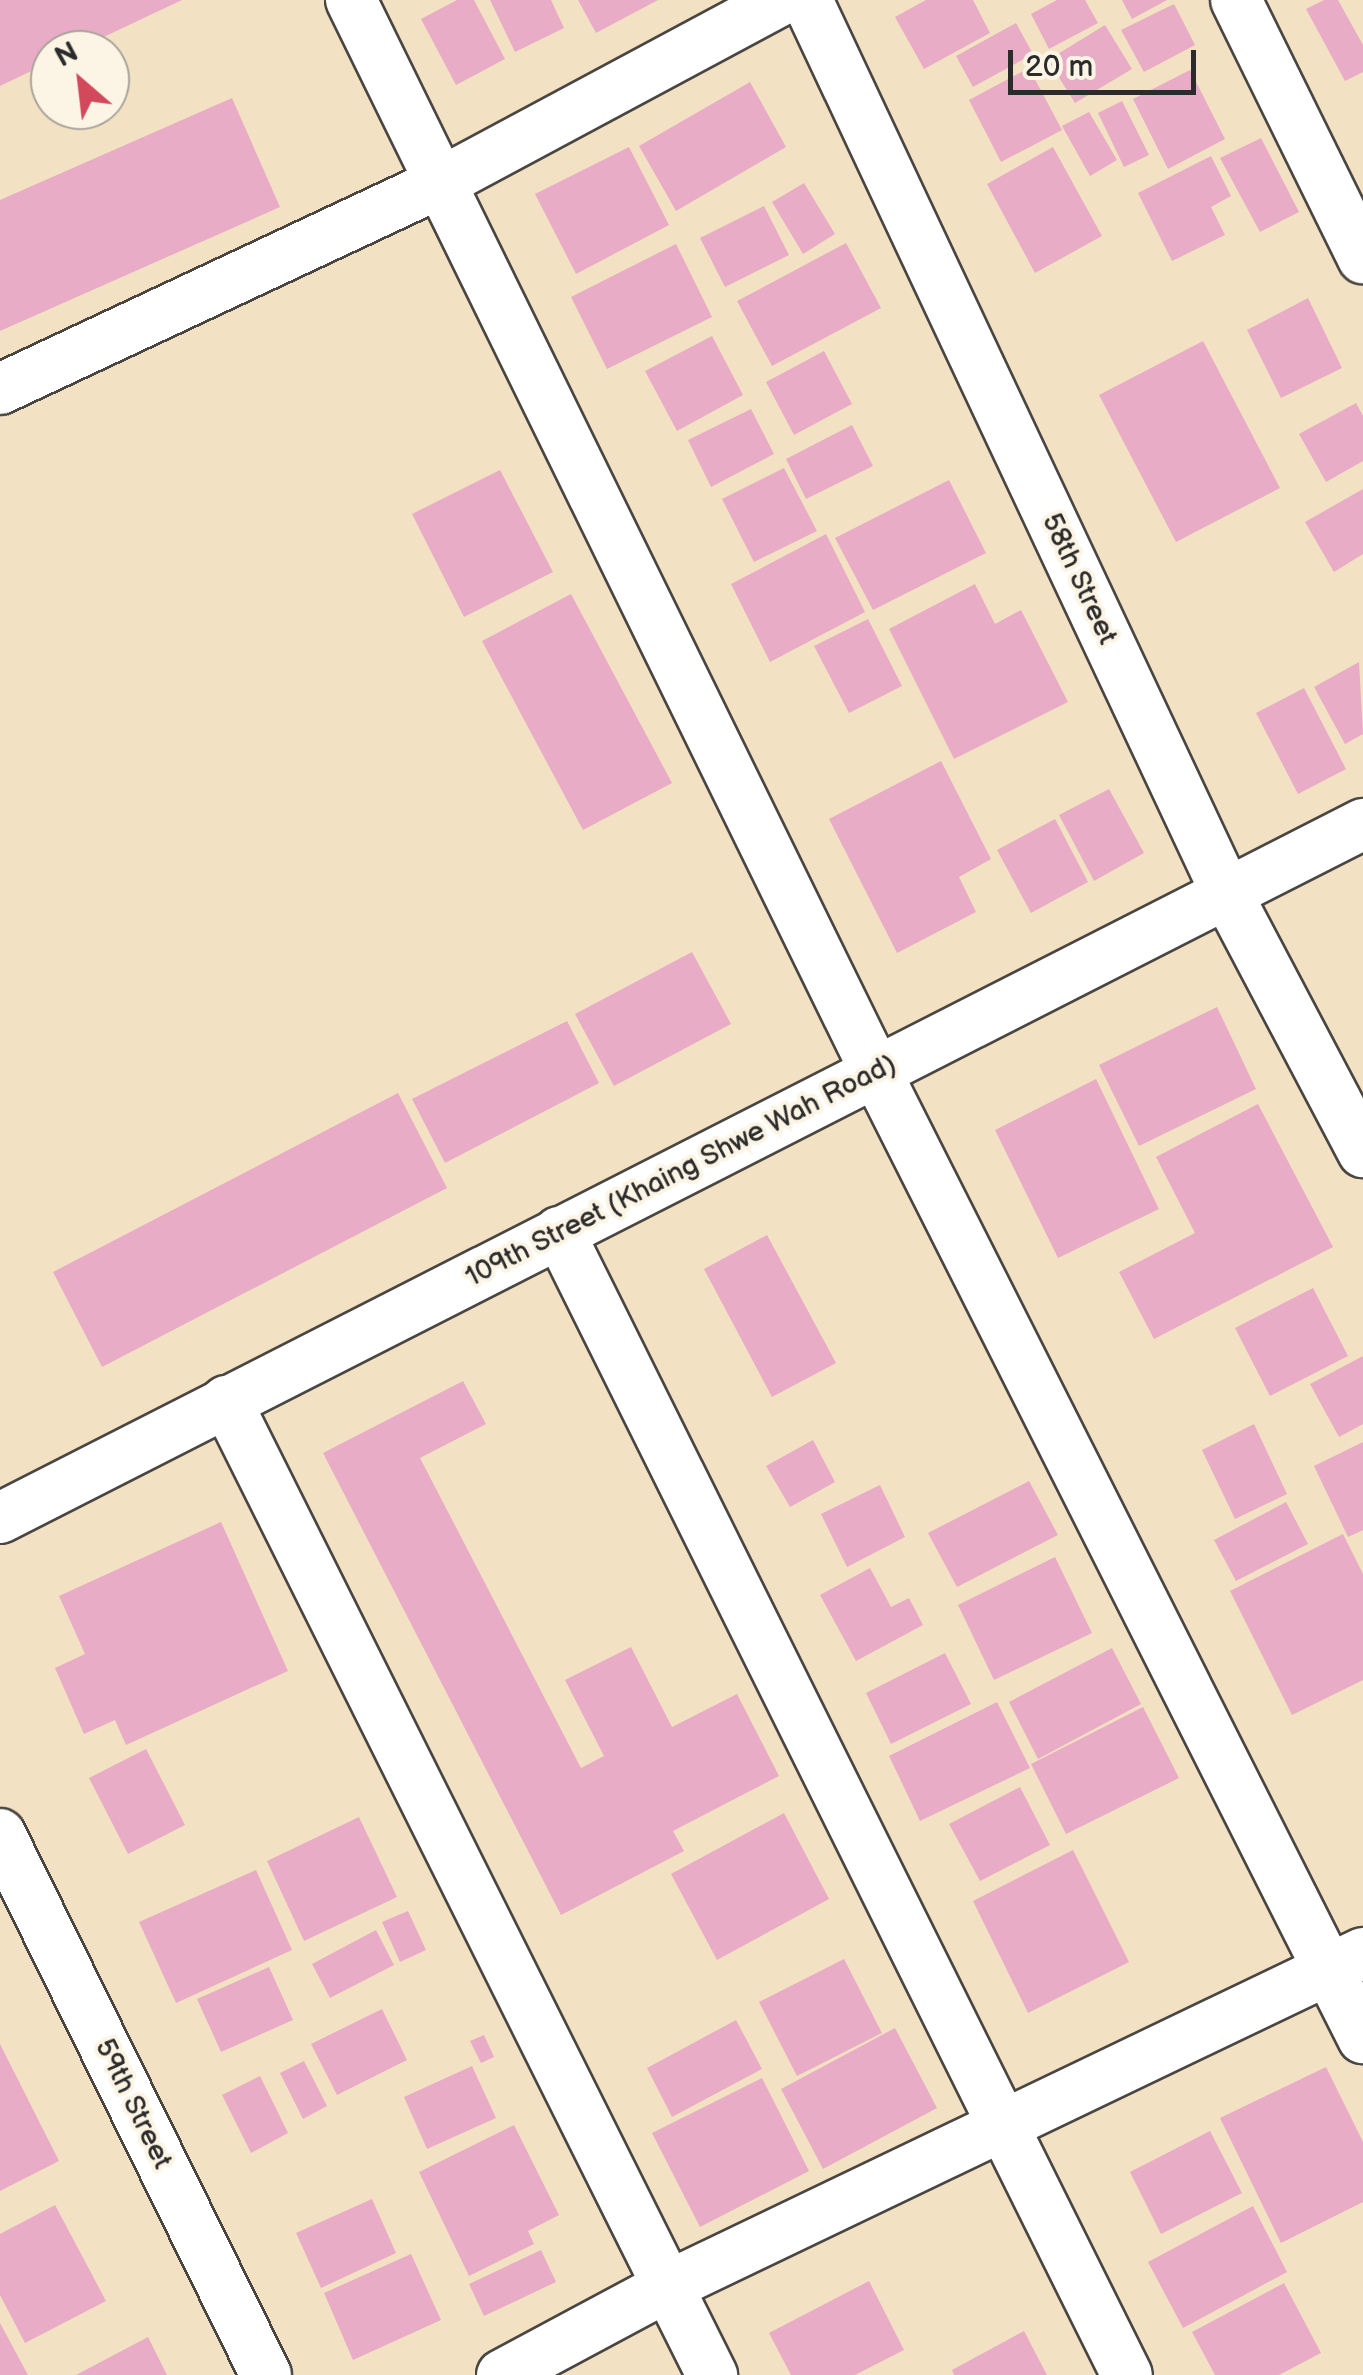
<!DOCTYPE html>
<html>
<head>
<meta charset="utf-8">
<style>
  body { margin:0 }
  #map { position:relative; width:1363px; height:2375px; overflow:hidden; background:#f3e1c3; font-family:"Balsamiq Sans",sans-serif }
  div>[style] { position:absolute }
  .building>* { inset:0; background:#e9acc6 }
  .roads { filter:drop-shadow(2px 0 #494642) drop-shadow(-2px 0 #494642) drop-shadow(0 2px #494642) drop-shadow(0 -2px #494642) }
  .street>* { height:50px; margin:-25px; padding:0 25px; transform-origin:25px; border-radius:25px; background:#fff }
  span { translate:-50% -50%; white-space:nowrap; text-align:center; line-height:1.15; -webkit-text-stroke:8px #fcf5e5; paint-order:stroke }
  .street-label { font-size:28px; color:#2b2b2b }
  .north { position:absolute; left:30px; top:30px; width:100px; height:100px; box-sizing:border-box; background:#fcf5e5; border:2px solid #a8a49b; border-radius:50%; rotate:332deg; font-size:28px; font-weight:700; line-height:40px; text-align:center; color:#2b2b2b }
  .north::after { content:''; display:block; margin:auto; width:35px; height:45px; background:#d1495b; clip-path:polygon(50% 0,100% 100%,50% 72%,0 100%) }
  .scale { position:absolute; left:1008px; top:50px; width:188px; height:45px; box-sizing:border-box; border:5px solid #2b2b2b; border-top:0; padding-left:12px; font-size:30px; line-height:35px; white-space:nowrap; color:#2b2b2b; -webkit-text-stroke:8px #fcf5e5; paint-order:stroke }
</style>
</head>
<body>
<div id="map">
  <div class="building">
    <i style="clip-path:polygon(0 0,182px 0,76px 50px,50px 50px,50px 62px,0 86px)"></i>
    <i style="clip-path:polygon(457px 0,474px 0,505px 59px,456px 85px,421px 19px)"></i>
    <i style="clip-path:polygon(490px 0,551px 0,564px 28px,515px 52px)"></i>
    <i style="clip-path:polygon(578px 0,658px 0,596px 33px)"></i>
    <i style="clip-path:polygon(926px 0,973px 0,990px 33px,924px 69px,895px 17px)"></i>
    <i style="clip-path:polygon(1057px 0,1085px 0,1098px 23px,1049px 49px,1031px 14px)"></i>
    <i style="clip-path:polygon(1122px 0,1167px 0,1132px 19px)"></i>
    <i style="clip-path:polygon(1324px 0,1338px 0,1363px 45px,1363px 72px,1345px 81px,1306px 9px)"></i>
    <i style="clip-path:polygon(1174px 4px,1195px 45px,1144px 72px,1121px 30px)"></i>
    <i style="clip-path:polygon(1016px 23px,1033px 54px,973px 87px,956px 56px)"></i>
    <i style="clip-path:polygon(1105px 25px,1132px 69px,1075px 103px,1048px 60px)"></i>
    <i style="clip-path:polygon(1029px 68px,1062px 130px,1001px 162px,969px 100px)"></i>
    <i style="clip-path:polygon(1190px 70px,1225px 139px,1168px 169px,1133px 99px)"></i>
    <i style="clip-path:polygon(750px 82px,786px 147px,676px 211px,639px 146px)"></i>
    <i style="clip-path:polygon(232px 98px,280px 207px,0 331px,0 200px)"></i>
    <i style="clip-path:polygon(1122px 101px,1149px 155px,1124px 167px,1098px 113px)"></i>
    <i style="clip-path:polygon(1089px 112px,1117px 160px,1090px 176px,1062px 126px)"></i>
    <i style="clip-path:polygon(1261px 138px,1299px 212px,1260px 232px,1220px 158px)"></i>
    <i style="clip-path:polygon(629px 147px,669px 225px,576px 274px,535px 194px)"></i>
    <i style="clip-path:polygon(1053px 147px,1102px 236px,1035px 273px,987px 184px)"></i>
    <i style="clip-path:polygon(1211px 156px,1231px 196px,1211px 207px,1225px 235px,1172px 261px,1138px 193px)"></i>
    <i style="clip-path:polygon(804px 183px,835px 234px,803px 254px,772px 202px)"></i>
    <i style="clip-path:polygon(764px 206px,789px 255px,725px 287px,700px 238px)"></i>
    <i style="clip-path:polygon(846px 243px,881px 308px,772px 366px,737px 301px)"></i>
    <i style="clip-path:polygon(676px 244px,712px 317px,607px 369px,571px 297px)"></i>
    <i style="clip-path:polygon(1308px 298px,1342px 368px,1281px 398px,1247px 330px)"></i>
    <i style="clip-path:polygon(712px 336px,743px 395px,677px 431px,645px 371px)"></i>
    <i style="clip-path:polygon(1203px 341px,1280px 488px,1176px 542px,1099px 395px)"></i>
    <i style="clip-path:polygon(824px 351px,852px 404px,794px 435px,766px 382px)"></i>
    <i style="clip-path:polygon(1356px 403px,1363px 416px,1363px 461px,1326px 482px,1299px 434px)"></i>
    <i style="clip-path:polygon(751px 409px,774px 454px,711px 487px,688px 440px)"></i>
    <i style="clip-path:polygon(852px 425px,873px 466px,806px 499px,786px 459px)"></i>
    <i style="clip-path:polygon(784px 468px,817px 531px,754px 562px,722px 499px)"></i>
    <i style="clip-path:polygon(500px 470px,553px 572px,464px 617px,412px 514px)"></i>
    <i style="clip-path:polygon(949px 480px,986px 553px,873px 610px,835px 538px)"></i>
    <i style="clip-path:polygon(1363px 489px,1363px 554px,1334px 572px,1305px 522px)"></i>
    <i style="clip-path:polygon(826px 534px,865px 612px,770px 662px,731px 584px)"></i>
    <i style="clip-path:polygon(975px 584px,995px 624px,1021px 610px,1068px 702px,954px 759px,889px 629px)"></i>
    <i style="clip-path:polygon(571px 594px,672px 783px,583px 830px,482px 641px)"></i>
    <i style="clip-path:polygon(868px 619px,902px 686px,849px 713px,814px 646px)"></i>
    <i style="clip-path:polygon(1359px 662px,1363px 734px,1345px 744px,1314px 687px)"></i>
    <i style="clip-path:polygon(1304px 688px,1346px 769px,1298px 794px,1256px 713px)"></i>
    <i style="clip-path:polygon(941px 761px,991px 859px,959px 877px,976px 912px,897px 953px,829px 819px)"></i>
    <i style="clip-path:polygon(1109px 789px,1144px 853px,1094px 881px,1059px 815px)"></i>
    <i style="clip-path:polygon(1055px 819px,1088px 882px,1031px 913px,997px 850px)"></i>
    <i style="clip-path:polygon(692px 952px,731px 1024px,614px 1086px,575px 1014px)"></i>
    <i style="clip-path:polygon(1217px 1007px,1256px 1089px,1139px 1146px,1099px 1065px)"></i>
    <i style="clip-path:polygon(567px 1021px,599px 1083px,445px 1163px,412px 1099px)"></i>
    <i style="clip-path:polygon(1096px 1079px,1159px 1209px,1058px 1258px,995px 1130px)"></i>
    <i style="clip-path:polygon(398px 1093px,447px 1188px,102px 1367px,53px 1272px)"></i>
    <i style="clip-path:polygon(1258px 1104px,1333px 1247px,1154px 1339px,1119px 1272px,1195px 1233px,1156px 1157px)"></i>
    <i style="clip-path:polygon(767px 1235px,836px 1363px,772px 1397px,704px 1269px)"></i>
    <i style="clip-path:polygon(1313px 1288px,1348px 1356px,1270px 1396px,1235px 1328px)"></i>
    <i style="clip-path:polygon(1363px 1356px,1363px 1424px,1339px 1437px,1310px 1384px)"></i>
    <i style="clip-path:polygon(463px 1381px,486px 1424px,420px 1458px,581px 1768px,604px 1756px,565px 1680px,631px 1647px,672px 1727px,737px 1694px,779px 1776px,673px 1831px,684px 1851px,561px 1915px,323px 1453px)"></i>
    <i style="clip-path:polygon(1254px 1424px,1287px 1494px,1235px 1519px,1202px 1450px)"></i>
    <i style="clip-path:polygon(813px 1440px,835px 1482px,790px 1507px,766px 1466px)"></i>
    <i style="clip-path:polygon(1363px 1442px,1363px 1530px,1348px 1537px,1314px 1466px)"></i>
    <i style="clip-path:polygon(1029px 1481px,1058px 1535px,957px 1587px,928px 1533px)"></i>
    <i style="clip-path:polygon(880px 1485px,905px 1537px,847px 1567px,821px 1514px)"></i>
    <i style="clip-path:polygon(1286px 1502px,1308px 1544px,1236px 1581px,1214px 1540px)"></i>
    <i style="clip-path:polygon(221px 1522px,288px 1671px,126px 1745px,115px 1720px,84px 1734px,55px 1668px,85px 1654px,59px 1596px)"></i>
    <i style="clip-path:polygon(1343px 1534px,1363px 1574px,1363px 1680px,1292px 1715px,1230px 1591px)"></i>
    <i style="clip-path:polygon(1055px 1557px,1092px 1633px,994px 1680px,958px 1605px)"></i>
    <i style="clip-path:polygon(870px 1568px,891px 1607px,909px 1598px,923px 1625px,856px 1661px,820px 1595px)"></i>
    <i style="clip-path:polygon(1112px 1648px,1141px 1704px,1038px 1759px,1009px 1702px)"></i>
    <i style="clip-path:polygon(945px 1653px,971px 1704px,891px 1744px,866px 1693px)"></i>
    <i style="clip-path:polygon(997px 1702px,1030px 1768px,920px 1821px,889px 1756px)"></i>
    <i style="clip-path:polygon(1143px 1707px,1179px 1778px,1066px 1834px,1031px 1764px)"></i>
    <i style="clip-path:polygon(146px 1749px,185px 1825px,128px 1854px,89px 1778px)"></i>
    <i style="clip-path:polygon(1020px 1787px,1050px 1845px,980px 1881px,949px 1824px)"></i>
    <i style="clip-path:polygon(784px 1813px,829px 1899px,717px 1960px,671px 1874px)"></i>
    <i style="clip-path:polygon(359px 1817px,397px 1897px,304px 1941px,267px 1861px)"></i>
    <i style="clip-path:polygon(1073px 1850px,1129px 1962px,1028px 2013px,973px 1901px)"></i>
    <i style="clip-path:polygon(256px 1870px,292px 1950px,176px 2003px,139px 1922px)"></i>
    <i style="clip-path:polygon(408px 1911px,426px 1950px,400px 1962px,382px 1922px)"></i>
    <i style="clip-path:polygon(376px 1930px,394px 1965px,330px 1998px,312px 1964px)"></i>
    <i style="clip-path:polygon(844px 1959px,882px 2033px,797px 2076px,759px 2002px)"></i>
    <i style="clip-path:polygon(269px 1967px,293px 2020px,221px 2052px,197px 1999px)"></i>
    <i style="clip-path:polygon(382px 2009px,407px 2060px,337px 2095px,311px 2044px)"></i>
    <i style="clip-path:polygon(736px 2020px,762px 2069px,672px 2117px,647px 2068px)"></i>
    <i style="clip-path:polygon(895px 2028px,937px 2108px,823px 2169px,781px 2089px)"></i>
    <i style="clip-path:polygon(484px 2035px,494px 2057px,481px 2063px,470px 2041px)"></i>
    <i style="clip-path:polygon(0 2044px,59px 2161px,0 2191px)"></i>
    <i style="clip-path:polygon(304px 2061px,327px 2106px,303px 2119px,280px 2073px)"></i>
    <i style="clip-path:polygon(472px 2066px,496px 2118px,427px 2149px,404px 2097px)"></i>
    <i style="clip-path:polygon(1326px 2067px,1363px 2142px,1363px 2202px,1281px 2243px,1220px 2118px)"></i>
    <i style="clip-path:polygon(260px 2076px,288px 2133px,251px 2153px,222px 2095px)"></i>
    <i style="clip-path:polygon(762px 2078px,809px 2171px,700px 2227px,652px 2133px)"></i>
    <i style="clip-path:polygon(514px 2125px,559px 2215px,528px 2231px,534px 2244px,469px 2276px,419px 2172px)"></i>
    <i style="clip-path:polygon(1210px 2131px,1242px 2193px,1161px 2234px,1130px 2172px)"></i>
    <i style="clip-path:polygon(372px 2199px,396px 2253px,321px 2288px,296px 2233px)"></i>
    <i style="clip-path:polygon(55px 2205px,106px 2301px,25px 2343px,0 2295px,0 2234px)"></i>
    <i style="clip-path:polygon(1253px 2206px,1287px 2272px,1183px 2328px,1148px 2262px)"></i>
    <i style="clip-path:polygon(541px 2250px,556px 2282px,484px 2316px,469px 2284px)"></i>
    <i style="clip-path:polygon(411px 2254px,441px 2320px,353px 2360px,324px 2293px)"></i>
    <i style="clip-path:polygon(869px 2281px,904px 2350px,855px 2375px,791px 2375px,769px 2333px)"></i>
    <i style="clip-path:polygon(1284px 2283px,1321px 2353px,1279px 2375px,1215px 2375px,1192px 2332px)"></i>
    <i style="clip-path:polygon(0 2323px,28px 2375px,0 2375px)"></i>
    <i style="clip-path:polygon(1024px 2331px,1047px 2375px,954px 2375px,952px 2370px)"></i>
    <i style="clip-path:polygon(148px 2337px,167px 2375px,76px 2375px)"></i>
  </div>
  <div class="roads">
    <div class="street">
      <i style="left:351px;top:0;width:1194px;rotate:63.91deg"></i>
      <i style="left:876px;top:1072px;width:1082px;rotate:63.25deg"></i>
      <i style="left:807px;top:0;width:988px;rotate:64.84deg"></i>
      <i style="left:1227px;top:894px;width:292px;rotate:62.2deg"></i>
      <i style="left:1236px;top:0;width:288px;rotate:63.8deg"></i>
      <i style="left:0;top:389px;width:488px;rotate:-25.1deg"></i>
      <i style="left:442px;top:182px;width:385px;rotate:-28.2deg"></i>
      <i style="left:559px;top:1232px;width:1276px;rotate:63.58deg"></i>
      <i style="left:226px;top:1401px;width:1089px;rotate:63.48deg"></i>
      <i style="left:0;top:1518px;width:1530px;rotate:-26.98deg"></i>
      <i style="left:0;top:1834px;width:603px;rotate:63.82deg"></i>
      <i style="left:502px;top:2375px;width:188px;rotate:-28.2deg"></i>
      <i style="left:668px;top:2286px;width:771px;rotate:-25.6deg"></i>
    </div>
  </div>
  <div class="street-label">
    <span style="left:1079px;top:579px;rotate:65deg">58th Street</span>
    <span style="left:681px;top:1171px;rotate:-27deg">109th Street (Khaing Shwe Wah Road)</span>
    <span style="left:133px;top:2104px;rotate:64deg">59th Street</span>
  </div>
  <div class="north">N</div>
  <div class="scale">20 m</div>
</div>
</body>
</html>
